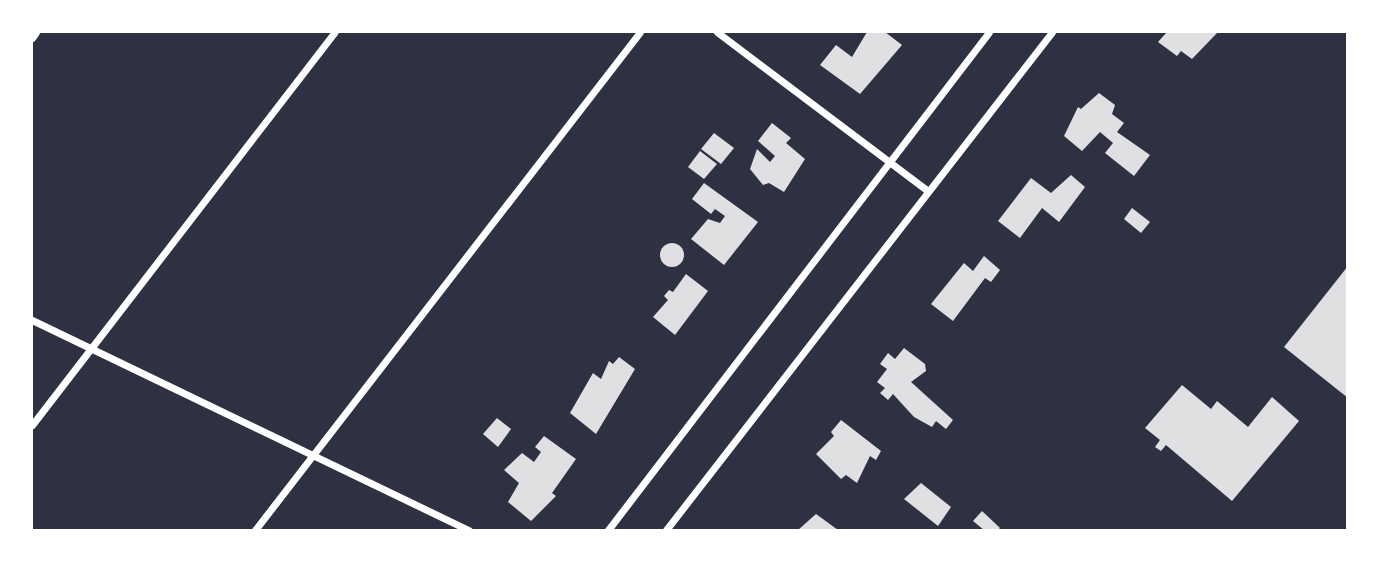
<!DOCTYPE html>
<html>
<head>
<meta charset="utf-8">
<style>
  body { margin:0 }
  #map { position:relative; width:1379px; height:562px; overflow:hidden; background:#2d3142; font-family:"IBM Plex Sans",sans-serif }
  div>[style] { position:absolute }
  .building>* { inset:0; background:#e0e0e3 }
  .round { border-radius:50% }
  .minor>* { height:7px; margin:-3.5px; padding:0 3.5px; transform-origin:3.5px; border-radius:3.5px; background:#fff }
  span { translate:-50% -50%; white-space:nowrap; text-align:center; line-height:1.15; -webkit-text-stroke:6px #fff; paint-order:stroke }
  .frame { position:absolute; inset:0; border:33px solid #fff; pointer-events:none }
</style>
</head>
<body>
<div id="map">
  <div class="building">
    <i style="clip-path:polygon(867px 32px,885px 32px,902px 45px,860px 94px,820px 65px,836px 45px,852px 57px)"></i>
    <i style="clip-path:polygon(1167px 32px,1218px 32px,1192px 59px,1181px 51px,1177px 56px,1158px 42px)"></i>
    <i style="clip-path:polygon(1099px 93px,1115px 105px,1112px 114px,1124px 123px,1117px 132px,1150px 155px,1134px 176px,1105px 153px,1113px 143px,1100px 132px,1082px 151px,1064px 136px,1078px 107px,1081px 109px)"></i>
    <i style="clip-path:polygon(772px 123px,791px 138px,786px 143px,805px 159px,784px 192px,769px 183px,763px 185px,750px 169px,757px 149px,770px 162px,775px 156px,758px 141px)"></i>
    <i style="clip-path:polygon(714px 133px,734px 148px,721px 164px,701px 149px)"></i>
    <i style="clip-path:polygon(700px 151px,717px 164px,704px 179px,688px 167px)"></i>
    <i style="clip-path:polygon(1071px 175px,1085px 187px,1059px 222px,1042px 208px,1020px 238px,998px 221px,1031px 178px,1051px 193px)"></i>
    <i style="clip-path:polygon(704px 183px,758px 222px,724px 265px,691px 239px,708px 219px,720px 223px,725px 216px,715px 209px,711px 214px,692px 199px)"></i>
    <i style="clip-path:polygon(1132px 208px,1150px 222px,1141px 233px,1124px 219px)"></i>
    <i class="round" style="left:660px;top:243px;width:24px;height:24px"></i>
    <i style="clip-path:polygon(984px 256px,1000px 270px,991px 282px,985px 278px,953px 321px,931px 304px,964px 263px,973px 271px)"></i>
    <i style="clip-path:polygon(1348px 266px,1348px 398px,1284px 347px)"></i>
    <i style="clip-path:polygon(686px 274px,708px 291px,675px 335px,653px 317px,668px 300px,664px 296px,669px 290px,673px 292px)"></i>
    <i style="clip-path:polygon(904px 348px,925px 364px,926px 371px,911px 382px,953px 420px,946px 429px,936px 421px,932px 427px,914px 417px,893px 394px,888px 400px,880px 393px,885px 388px,877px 382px,887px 369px,880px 364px,888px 353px,895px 359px)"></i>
    <i style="clip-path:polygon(619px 357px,635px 369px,596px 434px,570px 413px,593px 373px,601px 379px,609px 361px,613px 364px)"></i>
    <i style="clip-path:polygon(1182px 385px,1211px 409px,1217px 401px,1248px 427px,1272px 397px,1299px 421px,1232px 501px,1166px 445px,1161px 451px,1155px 447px,1160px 440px,1145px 428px)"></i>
    <i style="clip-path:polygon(497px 418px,511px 429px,498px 447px,483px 434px)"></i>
    <i style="clip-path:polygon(841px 420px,881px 451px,876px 460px,870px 456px,857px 483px,846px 475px,841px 479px,816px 454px,834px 436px,831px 432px)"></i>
    <i style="clip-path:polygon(544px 436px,576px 459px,552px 493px,556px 496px,531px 521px,508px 502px,519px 483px,504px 470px,522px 453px,534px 462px,541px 452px,535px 447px)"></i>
    <i style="clip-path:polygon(921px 483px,951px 507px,938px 526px,904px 499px)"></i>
    <i style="clip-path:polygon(982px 511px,1000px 528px,998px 530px,984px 530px,973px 521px)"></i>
    <i style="clip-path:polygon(816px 514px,838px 530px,798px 530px)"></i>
  </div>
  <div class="minor">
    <i style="left:717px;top:32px;width:264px;rotate:37deg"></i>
    <i style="left:32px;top:38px;width:7px;rotate:-56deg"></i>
    <i style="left:32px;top:320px;width:485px;rotate:25.7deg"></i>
    <i style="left:32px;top:425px;width:496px;rotate:-52.4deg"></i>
    <i style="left:255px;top:530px;width:629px;rotate:-52.29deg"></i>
    <i style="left:608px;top:530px;width:627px;rotate:-52.58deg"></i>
    <i style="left:666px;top:530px;width:630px;rotate:-52.22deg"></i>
  </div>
  <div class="frame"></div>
</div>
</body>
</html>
